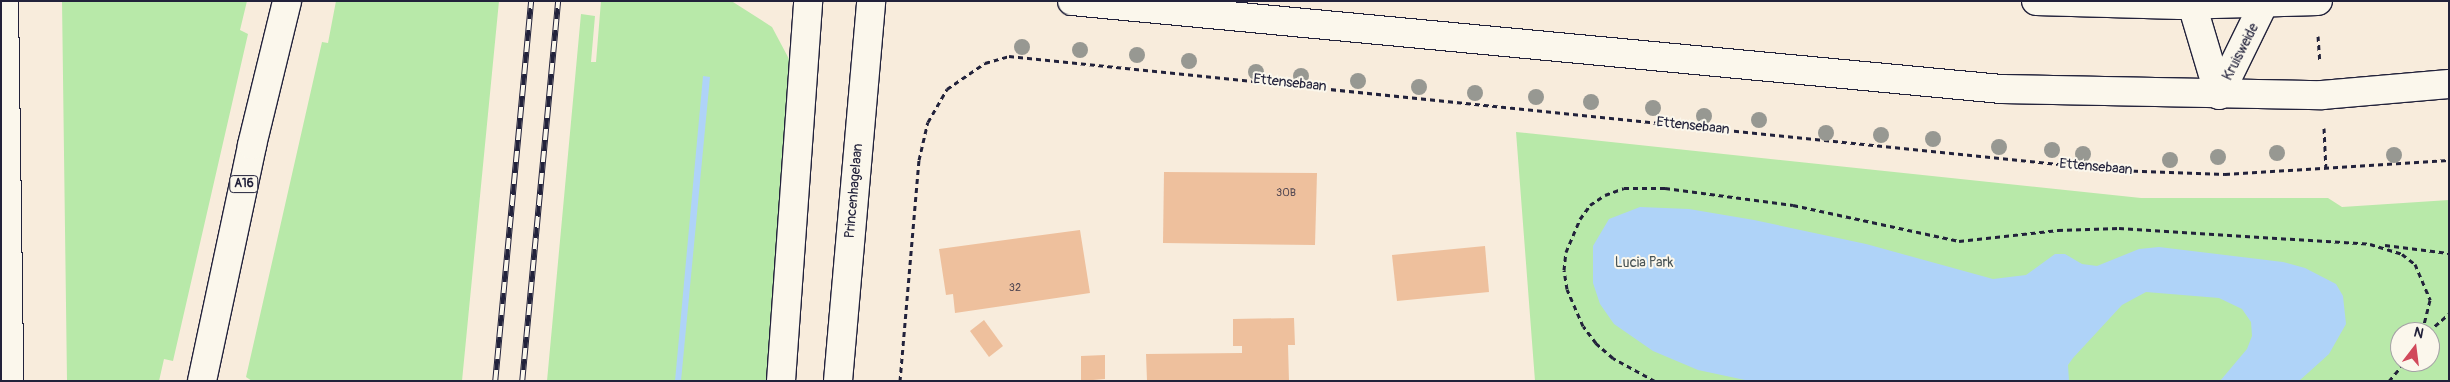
<!DOCTYPE html>
<html>
<head>
<meta charset="utf-8">
<style>
  body { margin:0 }
  #map { position:relative; width:2450px; height:382px; overflow:hidden; background:#f8ecdc; font-family:Pangolin,sans-serif }
  div>[style] { position:absolute }
  .green>* { inset:0; background:#b8e9a9 }
  .water>* { inset:0; background:#afd3f8 }
  .building>* { inset:0; background:#eec09d }
  .path>* { height:3px; margin-top:-1.5px; transform-origin:0; background:repeating-linear-gradient(90deg,#22223b 0 5px,transparent 0 9px) }
  .roads { filter:drop-shadow(1px 0 #22223b) drop-shadow(-1px 0 #22223b) drop-shadow(0 1px #22223b) drop-shadow(0 -1px #22223b) }
  .minor>* { height:28px; margin:-14px; padding:0 14px; transform-origin:14px; border-radius:14px; background:#fbf7ec }
  .major>* { height:28px; margin:-14px; padding:0 14px; transform-origin:14px; border-radius:14px; background:#fbf7ec }
  .highway>* { height:28px; margin:-14px; padding:0 14px; transform-origin:14px; border-radius:14px; background:#fbf7ec }
  .rail>* { height:5.5px; margin-top:-2.75px; transform-origin:0; background:repeating-linear-gradient(90deg,#fbf7ec 0 11px,#22223b 0 22px); box-sizing:border-box; border-block:1px solid #22223b }
  .trees>* { width:16px; height:16px; margin:-8px; border-radius:50%; background:#979892 }
  span { translate:-50% -50%; white-space:nowrap; text-align:center; line-height:1.15; -webkit-text-stroke:4px #fbf7ec; paint-order:stroke }
  .number-label { font-size:11px; color:#554a54 }
  .number-label span { -webkit-text-stroke-width:0 }
  .shield-label span { padding:1px 4px; background:#fbf7ec; border:1px solid; border-radius:4px; -webkit-text-stroke-width:0 }
  .shield-label { font-size:12px; color:#22223b; font-weight:700 }
  .street-label { font-size:14px; color:#22223b }
  .park-label { font-size:14px; color:#485456 }
  .frame { position:absolute; inset:0; border:2px solid #22223b; pointer-events:none }
  .north { position:absolute; left:2390px; top:322px; width:50px; height:50px; box-sizing:border-box; background:#fbf7ec; border:1px solid #a4a2a5; border-radius:50%; rotate:15deg; font-size:14px; font-weight:700; line-height:20px; text-align:center; color:#22223b }
  .north::after { content:''; display:block; margin:auto; width:18px; height:22px; background:#d1495b; clip-path:polygon(50% 0,100% 100%,50% 72%,0 100%) }
</style>
</head>
<body>
<div id="map">
  <div class="green">
    <i style="clip-path:polygon(62px 1px,247px 1px,240px 30px,248px 34px,173px 361px,164px 359px,159px 381px,67px 381px)"></i>
    <i style="clip-path:polygon(336px 1px,499px 1px,462px 381px,252px 381px,246px 377px,322px 42px,328px 43px)"></i>
    <i style="clip-path:polygon(601px 1px,733px 2px,772px 27px,789px 59px,792px 87px,770px 381px,547px 381px,581px 14px,595px 16px,591px 62px,596px 62px)"></i>
    <i style="clip-path:polygon(evenodd,1516px 132px,2141px 198px,2328px 198px,2342px 207px,2449px 200px,2449px 381px,1535px 381px,1516px 132px,2400px 332px,2430px 332px,2430px 362px,2400px 362px,2400px 332px)"></i>
  </div>
  <div class="water">
    <i style="clip-path:polygon(703px 76px,710px 77px,681px 381px,675px 381px)"></i>
    <i style="clip-path:polygon(1640px 207px,1689px 209px,1754px 220px,1866px 244px,1993px 279px,2026px 275px,2055px 254px,2065px 254px,2082px 264px,2097px 266px,2139px 249px,2159px 247px,2283px 262px,2305px 268px,2336px 284px,2343px 296px,2346px 324px,2329px 354px,2299px 381px,2220px 381px,2247px 349px,2252px 336px,2251px 322px,2242px 309px,2219px 298px,2146px 292px,2122px 305px,2073px 358px,2068px 365px,2069px 381px,1745px 380px,1698px 370px,1653px 351px,1614px 324px,1600px 304px,1593px 283px,1593px 246px,1609px 219px)"></i>
  </div>
  <div class="building">
    <i style="clip-path:polygon(1164px 172px,1317px 173px,1315px 245px,1163px 243px)"></i>
    <i style="clip-path:polygon(1080px 230px,1090px 293px,955px 313px,953px 294px,946px 295px,939px 249px)"></i>
    <i style="clip-path:polygon(1485px 246px,1489px 292px,1397px 301px,1392px 255px)"></i>
    <i style="clip-path:polygon(1294px 318px,1295px 345px,1288px 345px,1289px 381px,1147px 381px,1146px 354px,1242px 353px,1242px 346px,1233px 346px,1233px 319px)"></i>
    <i style="clip-path:polygon(984px 320px,1003px 346px,989px 357px,970px 331px)"></i>
    <i style="clip-path:polygon(1105px 355px,1105px 379px,1081px 381px,1081px 356px)"></i>
  </div>
  <div class="path">
    <i style="left:2318px;top:36px;width:26px;rotate:86deg"></i>
    <i style="left:2324px;top:128px;width:42px;rotate:87.3deg"></i>
    <i style="left:2385px;top:245px;width:64px;rotate:7.1deg"></i>
    <i style="left:2428px;top:332px;width:28px;rotate:-41deg"></i>
    <i style="left:900px;top:381px;width:222px;rotate:-85.1deg"></i>
    <i style="left:919px;top:160px;width:39px;rotate:-77deg"></i>
    <i style="left:928px;top:122px;width:38px;rotate:-60deg"></i>
    <i style="left:947px;top:89px;width:46px;rotate:-34.4deg"></i>
    <i style="left:985px;top:63px;width:25px;rotate:-16deg"></i>
    <i style="left:1009px;top:56px;width:1112px;rotate:5.88deg"></i>
    <i style="left:2115px;top:170px;width:110px;rotate:2.1deg"></i>
    <i style="left:2225px;top:174px;width:224px;rotate:-3.6deg"></i>
    <i style="left:1655px;top:381px;width:48px;rotate:-151.3deg"></i>
    <i style="left:1613px;top:358px;width:23px;rotate:-139deg"></i>
    <i style="left:1596px;top:343px;width:21px;rotate:-127deg"></i>
    <i style="left:1583px;top:326px;width:40px;rotate:-113.4deg"></i>
    <i style="left:1567px;top:289px;width:19px;rotate:-99deg"></i>
    <i style="left:1564px;top:270px;width:18px;rotate:-84deg"></i>
    <i style="left:1566px;top:252px;width:36px;rotate:-67deg"></i>
    <i style="left:1580px;top:219px;width:17px;rotate:-54deg"></i>
    <i style="left:1590px;top:205px;width:18px;rotate:-34deg"></i>
    <i style="left:1605px;top:195px;width:20px;rotate:-20deg"></i>
    <i style="left:1624px;top:188px;width:41px"></i>
    <i style="left:1665px;top:188px;width:129px;rotate:7.6deg"></i>
    <i style="left:1793px;top:205px;width:170px;rotate:12.2deg"></i>
    <i style="left:1959px;top:241px;width:100px;rotate:-6.3deg"></i>
    <i style="left:2058px;top:230px;width:61px;rotate:-1.9deg"></i>
    <i style="left:2119px;top:228px;width:252px;rotate:3.6deg"></i>
    <i style="left:2370px;top:244px;width:34px;rotate:17deg"></i>
    <i style="left:2402px;top:254px;width:16px;rotate:38deg"></i>
    <i style="left:2415px;top:264px;width:39px;rotate:67deg"></i>
    <i style="left:2430px;top:300px;width:33px;rotate:104deg"></i>
    <i style="left:2389px;top:381px;width:25px;rotate:-50deg"></i>
  </div>
  <div class="roads">
    <div class="minor">
      <i style="left:2191px;top:1px;width:98px;rotate:73.4deg"></i>
      <i style="left:2219px;top:95px;width:105px;rotate:-63.9deg"></i>
    </div>
    <div class="major">
      <i style="left:1072px;top:1px;width:934px;rotate:5.41deg"></i>
      <i style="left:2002px;top:89px;width:320px;rotate:1.1deg"></i>
      <i style="left:2322px;top:95px;width:127px;rotate:-5deg"></i>
      <i style="left:2036px;top:1px;width:144px;rotate:1.6deg"></i>
      <i style="left:2180px;top:5px;width:138px;rotate:-1.7deg"></i>
      <i style="left:781px;top:381px;width:381px;rotate:-85.9deg"></i>
      <i style="left:838px;top:381px;width:381px;rotate:-85deg"></i>
    </div>
    <div class="highway">
      <i style="left:4px;top:1px;width:380px;rotate:89.2deg"></i>
      <i style="left:202px;top:381px;width:241px;rotate:-78deg"></i>
      <i style="left:252px;top:145px;width:148px;rotate:-76.3deg"></i>
    </div>
  </div>
  <div class="rail">
    <i style="left:495px;top:381px;width:382px;rotate:-84.6deg"></i>
    <i style="left:522px;top:381px;width:382px;rotate:-84.6deg"></i>
  </div>
  <div class="trees">
    <i style="left:1022px;top:47px"></i>
    <i style="left:1080px;top:50px"></i>
    <i style="left:1137px;top:55px"></i>
    <i style="left:1189px;top:61px"></i>
    <i style="left:1256px;top:72px"></i>
    <i style="left:1301px;top:76px"></i>
    <i style="left:1358px;top:81px"></i>
    <i style="left:1419px;top:87px"></i>
    <i style="left:1475px;top:93px"></i>
    <i style="left:1536px;top:97px"></i>
    <i style="left:1591px;top:102px"></i>
    <i style="left:1653px;top:108px"></i>
    <i style="left:1704px;top:116px"></i>
    <i style="left:1759px;top:120px"></i>
    <i style="left:1826px;top:133px"></i>
    <i style="left:1881px;top:135px"></i>
    <i style="left:1933px;top:139px"></i>
    <i style="left:1999px;top:147px"></i>
    <i style="left:2052px;top:150px"></i>
    <i style="left:2277px;top:153px"></i>
    <i style="left:2083px;top:154px"></i>
    <i style="left:2394px;top:155px"></i>
    <i style="left:2218px;top:157px"></i>
    <i style="left:2170px;top:160px"></i>
  </div>
  <div class="number-label">
    <span style="left:1286px;top:193px">30B</span>
    <span style="left:1015px;top:288px">32</span>
  </div>
  <div class="shield-label">
    <span style="left:244px;top:184px">A16</span>
  </div>
  <div class="street-label">
    <span style="left:2241px;top:52px;rotate:-63deg">Kruisweide</span>
    <span style="left:1290px;top:83px;rotate:6deg">Ettensebaan</span>
    <span style="left:1693px;top:126px;rotate:6deg">Ettensebaan</span>
    <span style="left:2096px;top:167px;rotate:5deg">Ettensebaan</span>
    <span style="left:854px;top:191px;rotate:-85deg">Princenhagelaan</span>
  </div>
  <div class="park-label">
    <span style="left:1644px;top:263px">Lucia Park</span>
  </div>
  <div class="frame"></div>
  <div class="north">N</div>
</div>
</body>
</html>
